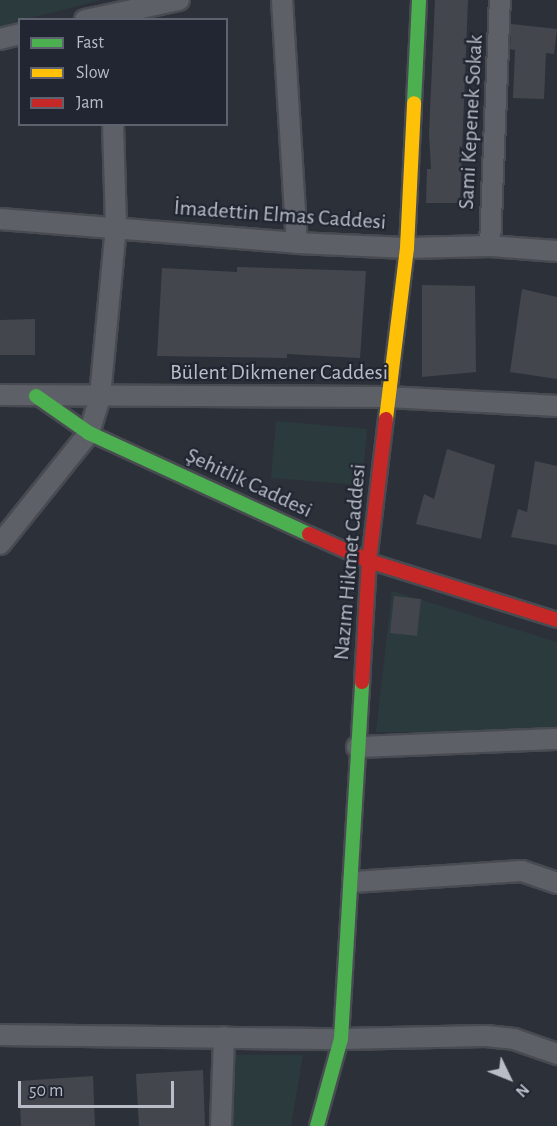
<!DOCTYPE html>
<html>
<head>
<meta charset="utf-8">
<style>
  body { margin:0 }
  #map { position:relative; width:557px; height:1126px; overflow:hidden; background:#2c3038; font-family:"Alegreya Sans",sans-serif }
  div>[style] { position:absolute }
  .green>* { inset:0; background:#2b3a3d }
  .building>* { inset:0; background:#43474d }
  .roads { filter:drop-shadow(2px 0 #484b51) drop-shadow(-2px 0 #484b51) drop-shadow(0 2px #484b51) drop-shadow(0 -2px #484b51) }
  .street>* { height:20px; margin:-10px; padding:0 10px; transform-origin:10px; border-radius:10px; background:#5d6066 }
  .fast>* { height:14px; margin:-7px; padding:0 7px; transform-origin:7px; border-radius:7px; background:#4caf50 }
  .slow>* { height:14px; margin:-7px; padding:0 7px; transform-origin:7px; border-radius:7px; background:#ffc107 }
  .jam>* { height:14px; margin:-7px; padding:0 7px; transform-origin:7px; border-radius:7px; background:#c62828 }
  span { translate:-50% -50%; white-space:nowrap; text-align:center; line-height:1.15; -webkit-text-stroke:4.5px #212632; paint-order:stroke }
  .street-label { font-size:22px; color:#b8bdc7 }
  .legend { position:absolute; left:18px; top:18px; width:210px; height:108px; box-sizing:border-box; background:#212632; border:2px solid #5d626e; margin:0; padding:8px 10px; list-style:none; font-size:18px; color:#b8bdc7 }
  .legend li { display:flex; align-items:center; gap:12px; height:30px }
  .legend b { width:30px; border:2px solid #5d626e }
  .north { position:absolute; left:479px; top:1048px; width:60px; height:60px; -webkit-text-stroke:4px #212632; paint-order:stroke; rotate:133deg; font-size:16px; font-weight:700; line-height:24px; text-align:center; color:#b8bdc7 }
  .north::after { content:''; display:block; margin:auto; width:21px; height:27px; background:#b8bdc7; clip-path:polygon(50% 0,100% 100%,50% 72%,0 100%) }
  .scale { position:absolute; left:18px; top:1081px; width:156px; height:27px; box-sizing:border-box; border:3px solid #b8bdc7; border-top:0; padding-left:8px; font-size:18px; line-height:21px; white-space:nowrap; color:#b8bdc7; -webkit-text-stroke:4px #212632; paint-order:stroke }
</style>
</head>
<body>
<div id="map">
  <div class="green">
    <i style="clip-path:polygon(0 0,101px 0,0 26px)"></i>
    <i style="clip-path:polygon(276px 421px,367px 429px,362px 485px,271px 478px)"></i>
    <i style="clip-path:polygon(392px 591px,557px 642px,557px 732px,376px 732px)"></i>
    <i style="clip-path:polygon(229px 1055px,303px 1055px,291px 1126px,230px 1126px)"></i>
  </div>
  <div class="building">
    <i style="clip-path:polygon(435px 0,468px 0,460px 203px,426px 203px,427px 169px,431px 169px,429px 134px)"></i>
    <i style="clip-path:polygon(511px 24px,557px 29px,554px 54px,546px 53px,544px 99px,513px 98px,515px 50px,510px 49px)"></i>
    <i style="clip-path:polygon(237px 267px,366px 271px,360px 358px,287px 354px,287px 358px,157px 356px,162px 268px,237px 272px)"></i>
    <i style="clip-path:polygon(422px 285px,475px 286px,476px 372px,422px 377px)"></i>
    <i style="clip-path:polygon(522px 289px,557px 297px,557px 379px,510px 372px)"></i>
    <i style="clip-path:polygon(35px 319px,35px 355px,0 355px,0 320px)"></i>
    <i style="clip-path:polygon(447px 449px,495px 465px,481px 539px,416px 524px,424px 494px,434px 499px)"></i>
    <i style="clip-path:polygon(535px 461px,557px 466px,557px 545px,511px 537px,518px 509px,527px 512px)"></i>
    <i style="clip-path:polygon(394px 596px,421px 599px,417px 636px,390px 633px)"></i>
    <i style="clip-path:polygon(203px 1070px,205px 1126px,139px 1126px,136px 1074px)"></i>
    <i style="clip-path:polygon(93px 1076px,95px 1126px,21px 1126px,19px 1081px)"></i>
  </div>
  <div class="roads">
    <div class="street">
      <i style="left:282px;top:0;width:243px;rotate:86.5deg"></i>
      <i style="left:85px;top:20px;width:96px;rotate:-12deg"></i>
      <i style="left:0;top:39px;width:21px;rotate:-14deg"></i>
      <i style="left:0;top:219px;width:298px;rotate:4.6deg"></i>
      <i style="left:297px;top:243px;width:110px;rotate:2.6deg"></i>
      <i style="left:407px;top:248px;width:83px;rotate:-1.4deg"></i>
      <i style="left:490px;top:246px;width:67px;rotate:4.3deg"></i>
      <i style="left:490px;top:246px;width:246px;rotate:-87.7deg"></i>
      <i style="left:0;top:395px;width:387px;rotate:0.3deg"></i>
      <i style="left:387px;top:397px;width:170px;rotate:3deg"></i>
      <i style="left:0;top:544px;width:142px;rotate:-51.3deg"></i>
      <i style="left:89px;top:433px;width:39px;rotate:-73deg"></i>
      <i style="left:100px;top:396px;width:171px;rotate:-84.6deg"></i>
      <i style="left:116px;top:226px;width:102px;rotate:-91.7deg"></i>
      <i style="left:357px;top:747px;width:200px;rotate:-2.3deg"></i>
      <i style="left:353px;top:882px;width:169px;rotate:-3.7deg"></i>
      <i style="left:522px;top:871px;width:37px;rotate:19deg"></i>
      <i style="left:0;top:1035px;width:341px;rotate:0.7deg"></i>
      <i style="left:341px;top:1039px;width:145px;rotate:-1.2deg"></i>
      <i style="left:486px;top:1036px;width:28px;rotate:6deg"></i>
      <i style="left:514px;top:1039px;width:46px;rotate:19.2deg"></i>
      <i style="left:221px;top:1126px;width:89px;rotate:-88.1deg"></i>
    </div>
    <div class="fast">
      <i style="left:414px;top:103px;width:103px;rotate:-87.2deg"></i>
      <i style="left:36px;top:396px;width:65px;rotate:34.9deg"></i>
      <i style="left:89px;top:433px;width:242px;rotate:24.7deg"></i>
      <i style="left:317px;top:1126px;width:90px;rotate:-74.6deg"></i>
      <i style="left:341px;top:1039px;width:358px;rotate:-86.6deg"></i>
    </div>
    <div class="slow">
      <i style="left:386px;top:419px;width:172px;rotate:-83deg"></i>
      <i style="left:407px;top:248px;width:145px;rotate:-87.2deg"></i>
    </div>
    <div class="jam">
      <i style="left:309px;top:534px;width:66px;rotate:24.2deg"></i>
      <i style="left:369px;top:561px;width:197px;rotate:17.4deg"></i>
      <i style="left:362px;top:682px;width:121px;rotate:-86.7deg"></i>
      <i style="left:369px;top:561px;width:143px;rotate:-83.2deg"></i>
    </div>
  </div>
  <div class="street-label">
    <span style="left:471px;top:122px;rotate:-87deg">Sami Kepenek Sokak</span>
    <span style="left:280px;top:215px;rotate:4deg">İmadettin Elmas Caddesi</span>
    <span style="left:279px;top:373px">Bülent Dikmener Caddesi</span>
    <span style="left:249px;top:483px;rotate:25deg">Şehitlik Caddesi</span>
    <span style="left:350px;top:562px;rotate:-85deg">Nazım Hikmet Caddesi</span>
  </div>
  <ul class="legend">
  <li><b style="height:8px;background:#4caf50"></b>Fast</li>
  <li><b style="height:8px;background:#ffc107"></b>Slow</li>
  <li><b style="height:8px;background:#c62828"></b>Jam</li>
  </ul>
  <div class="north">N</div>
  <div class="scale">50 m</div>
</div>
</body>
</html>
